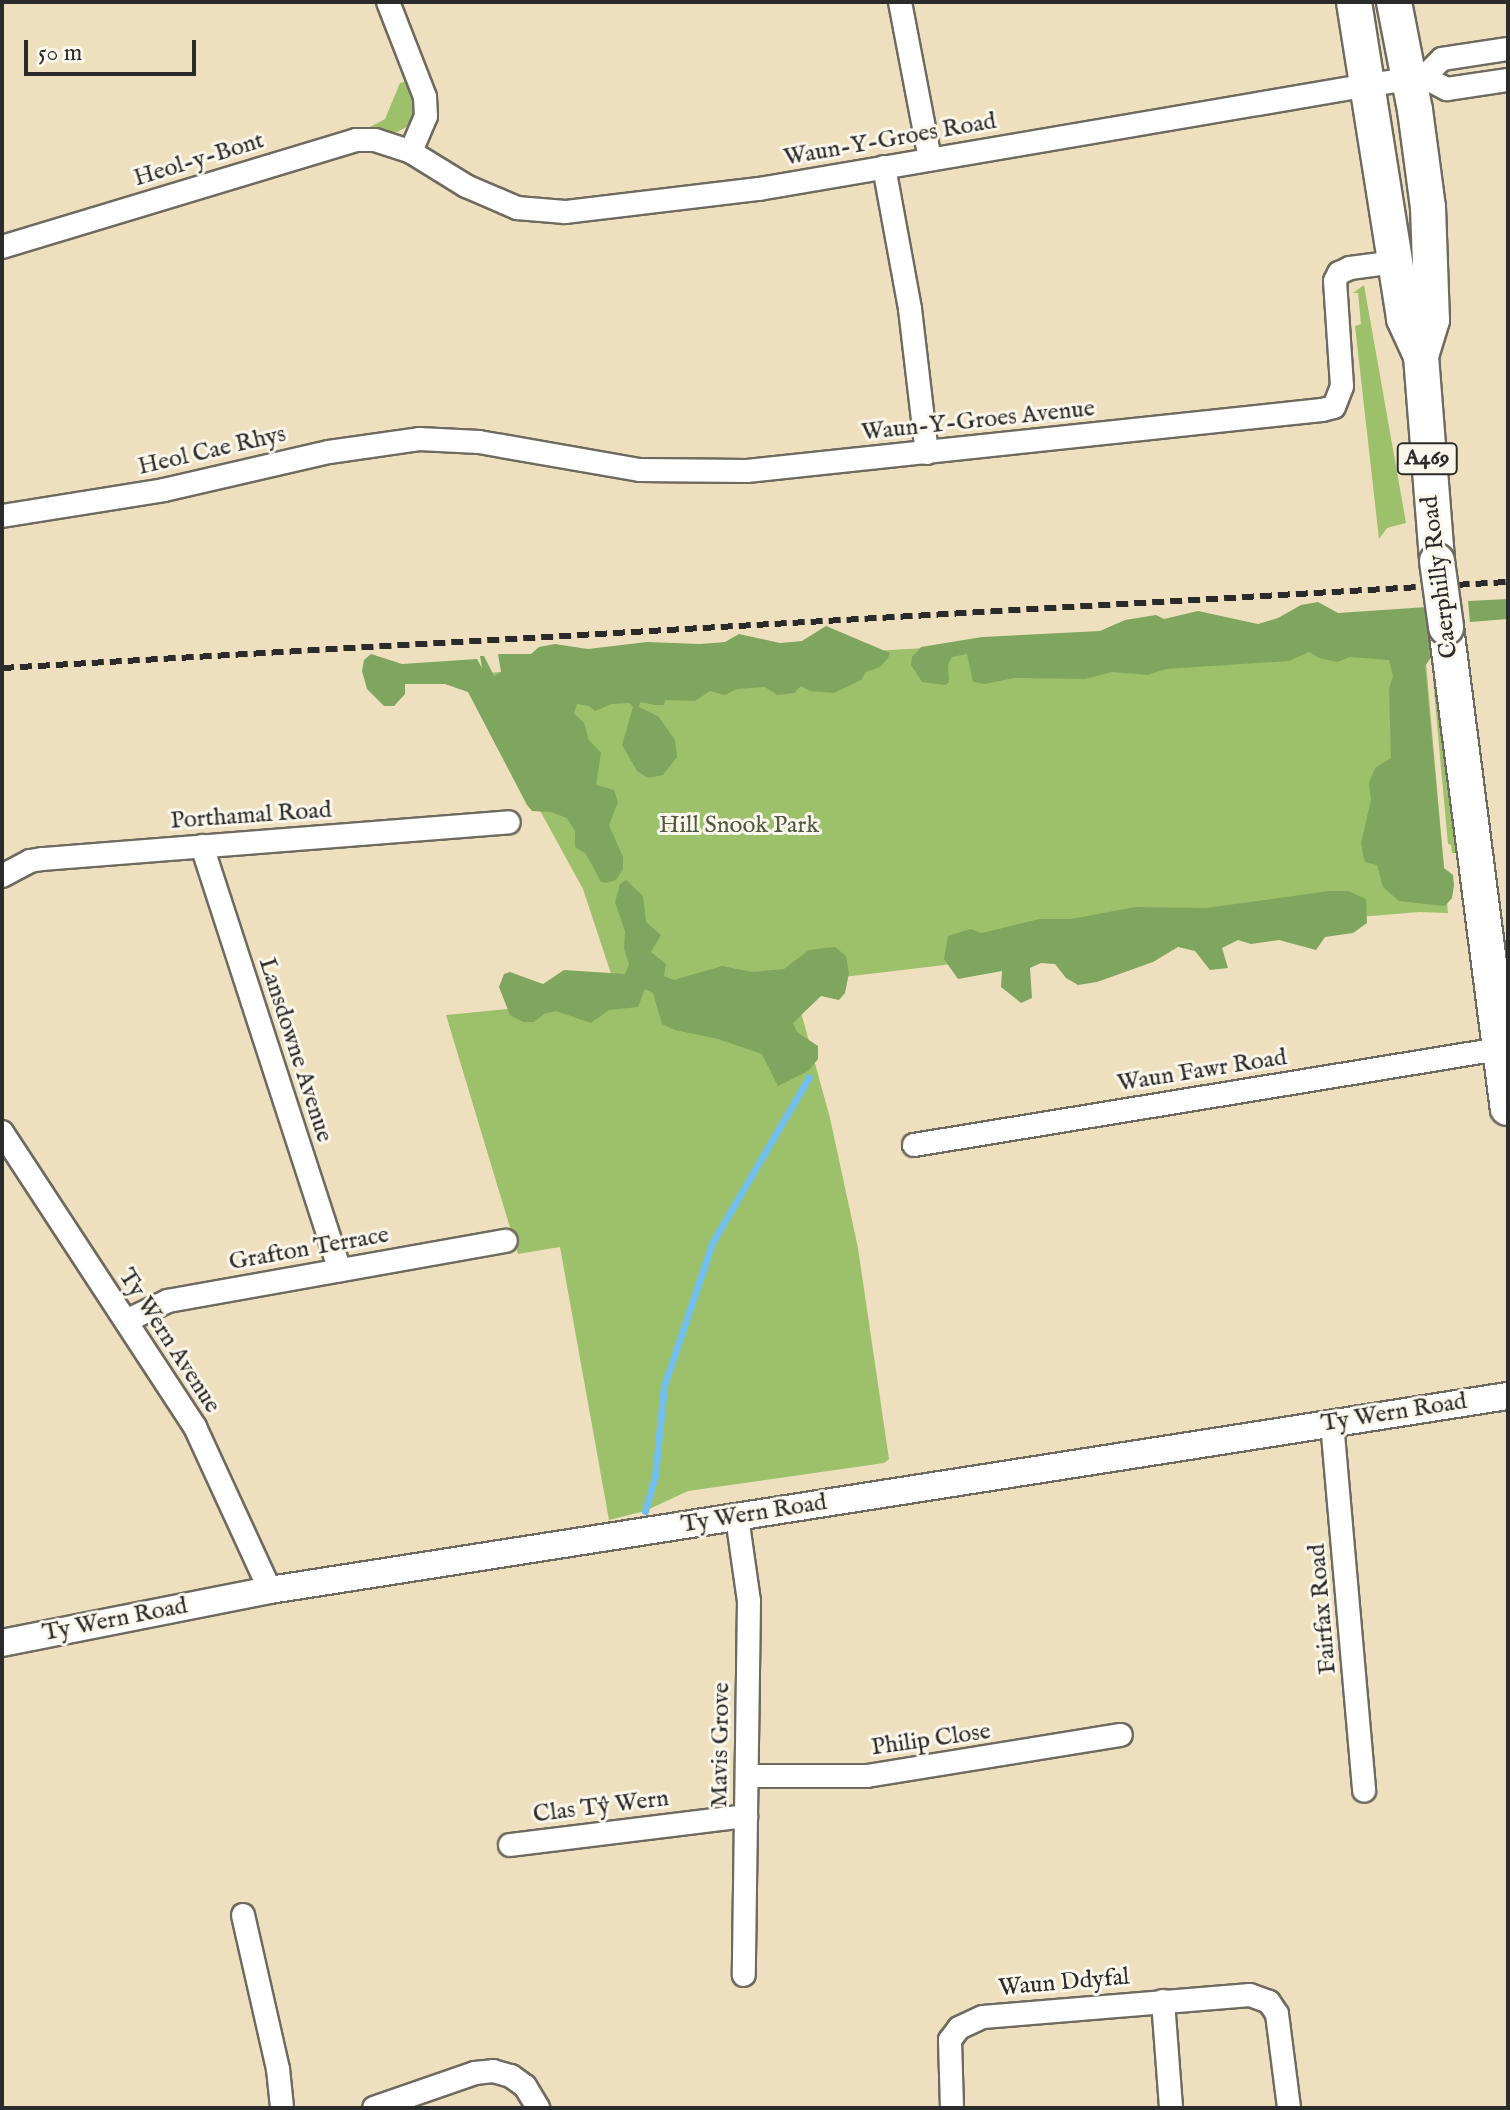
<!DOCTYPE html>
<html>
<head>
<meta charset="utf-8">
<style>
  body { margin:0 }
  #map { position:relative; width:1510px; height:2110px; overflow:hidden; background:#eee0bf; font-family:"IM FELL English",serif }
  div>[style] { position:absolute }
  .green>* { inset:0; background:#9dc06a }
  .forest>* { inset:0; background:#7ea65e }
  .stream>* { height:7px; margin:-3.5px; padding:0 3.5px; transform-origin:3.5px; border-radius:3.5px; background:#72bfec }
  .roads { filter:drop-shadow(2px 0 #6f6a5f) drop-shadow(-2px 0 #6f6a5f) drop-shadow(0 2px #6f6a5f) drop-shadow(0 -2px #6f6a5f) }
  .minor>* { height:22px; margin:-11px; padding:0 11px; transform-origin:11px; border-radius:11px; background:#fff }
  .tertiary>* { height:26px; margin:-13px; padding:0 13px; transform-origin:13px; border-radius:13px; background:#fff }
  .primary>* { height:34px; margin:-17px; padding:0 17px; transform-origin:17px; border-radius:17px; background:#fff }
  .rail>* { height:6px; margin-top:-3px; transform-origin:0; background:repeating-linear-gradient(90deg,#2b2b2b 0 12px,transparent 0 18px) }
  .bridges { filter:drop-shadow(2px 0 #6f6a5f) drop-shadow(-2px 0 #6f6a5f) drop-shadow(0 2px #6f6a5f) drop-shadow(0 -2px #6f6a5f) }
  .primary-bridge>* { height:34px; margin:-17px; padding:0 17px; transform-origin:17px; border-radius:17px; background:#fff }
  span { translate:-50% -50%; white-space:nowrap; text-align:center; line-height:1.15; -webkit-text-stroke:6px #fbf7ec; paint-order:stroke }
  .shield-label span { padding:2px 6px; background:#fbf7ec; border:2px solid; border-radius:6px; -webkit-text-stroke-width:0 }
  .shield-label { font-size:22px; color:#2b2b2b; font-weight:700 }
  .street-label { font-size:24px; color:#2b2b2b }
  .park-label { font-size:24px; color:#4d583e }
  .frame { position:absolute; inset:0; border:4px solid #2b2b2b; pointer-events:none }
  .scale { position:absolute; left:24px; top:40px; width:172px; height:36px; box-sizing:border-box; border:4px solid #2b2b2b; border-top:0; padding-left:10px; font-size:24px; line-height:28px; white-space:nowrap; color:#2b2b2b; -webkit-text-stroke:6px #fbf7ec; paint-order:stroke }
</style>
</head>
<body>
<div id="map">
  <div class="green">
    <i style="clip-path:polygon(409px 80px,418px 108px,412px 124px,397px 132px,364px 130px,385px 119px,400px 83px)"></i>
    <i style="clip-path:polygon(1364px 285px,1406px 523px,1387px 528px,1379px 539px,1355px 326px,1361px 324px,1358px 293px,1353px 293px)"></i>
    <i style="clip-path:polygon(1423px 628px,1448px 913px,1419px 912px,1323px 920px,793px 983px,830px 1118px,858px 1248px,889px 1459px,884px 1463px,688px 1491px,645px 1511px,609px 1520px,560px 1247px,518px 1254px,446px 1015px,619px 998px,583px 889px,465px 674px,1242px 630px)"></i>
    <i style="clip-path:polygon(1433px 680px,1437px 680px,1457px 853px,1452px 853px,1451px 845px,1448px 844px)"></i>
  </div>
  <div class="forest">
    <i style="clip-path:polygon(1508px 599px,1508px 619px,1470px 622px,1468px 601px)"></i>
    <i style="clip-path:polygon(1318px 602px,1338px 613px,1427px 607px,1437px 649px,1425px 666px,1444px 868px,1453px 875px,1454px 885px,1452px 898px,1445px 906px,1399px 901px,1383px 887px,1377px 865px,1365px 862px,1363px 854px,1361px 843px,1371px 800px,1369px 783px,1375px 768px,1391px 758px,1389px 689px,1393px 676px,1389px 660px,1350px 657px,1337px 662px,1319px 658px,1309px 652px,1289px 661px,1166px 669px,1148px 675px,1112px 672px,1085px 679px,1014px 678px,985px 684px,973px 682px,967px 654px,952px 657px,948px 665px,949px 682px,945px 685px,922px 682px,911px 665px,912px 657px,921px 647px,982px 637px,1100px 631px,1125px 620px,1156px 615px,1164px 619px,1198px 611px,1258px 624px,1278px 618px,1301px 605px)"></i>
    <i style="clip-path:polygon(826px 626px,890px 653px,888px 658px,880px 667px,866px 672px,861px 680px,834px 693px,810px 691px,801px 686px,794px 693px,777px 695px,765px 687px,737px 689px,725px 695px,710px 691px,695px 701px,665px 700px,664px 705px,655px 705px,640px 702px,639px 707px,658px 716px,675px 740px,677px 757px,663px 775px,648px 778px,637px 771px,622px 745px,633px 707px,630px 703px,612px 704px,595px 711px,589px 706px,577px 704px,574px 713px,584px 723px,589px 740px,601px 753px,596px 785px,614px 790px,618px 802px,609px 825px,623px 857px,623px 869px,616px 880px,606px 883px,601px 882px,586px 854px,575px 847px,575px 831px,567px 818px,551px 812px,532px 811px,527px 805px,468px 692px,445px 684px,405px 684px,405px 694px,394px 706px,384px 706px,367px 689px,362px 671px,364px 660px,371px 654px,402px 664px,477px 659px,482px 668px,480px 656px,484px 656px,494px 676px,501px 672px,498px 654px,531px 654px,539px 647px,555px 644px,588px 649px,647px 642px,700px 644px,725px 642px,739px 634px,780px 643px,802px 641px)"></i>
    <i style="clip-path:polygon(626px 880px,643px 896px,646px 922px,661px 935px,651px 952px,666px 964px,664px 976px,674px 980px,722px 966px,752px 972px,784px 969px,809px 950px,835px 947px,846px 956px,849px 973px,845px 993px,839px 1000px,821px 996px,793px 1023px,797px 1032px,818px 1046px,818px 1059px,808px 1071px,778px 1086px,762px 1054px,718px 1039px,675px 1030px,662px 1024px,653px 993px,645px 989px,638px 1007px,609px 1010px,591px 1023px,556px 1011px,544px 1014px,534px 1022px,523px 1022px,510px 1015px,499px 987px,504px 974px,510px 972px,543px 984px,564px 970px,625px 974px,629px 964px,624px 949px,625px 931px,615px 902px,620px 884px)"></i>
    <i style="clip-path:polygon(1329px 891px,1348px 891px,1366px 899px,1367px 923px,1353px 933px,1325px 937px,1316px 950px,1279px 940px,1251px 944px,1238px 940px,1222px 948px,1228px 968px,1210px 970px,1195px 951px,1178px 947px,1153px 962px,1097px 982px,1078px 985px,1066px 978px,1055px 964px,1041px 963px,1030px 968px,1032px 998px,1021px 1003px,1001px 987px,1002px 971px,958px 979px,944px 959px,948px 936px,970px 929px,982px 933px,1039px 919px,1071px 919px,1136px 907px,1206px 908px)"></i>
  </div>
  <div class="stream">
    <i style="left:645px;top:1511px;width:36px;rotate:-74deg"></i>
    <i style="left:655px;top:1476px;width:90px;rotate:-84.3deg"></i>
    <i style="left:664px;top:1386px;width:151px;rotate:-71.4deg"></i>
    <i style="left:712px;top:1243px;width:192px;rotate:-59.7deg"></i>
  </div>
  <div class="roads">
    <div class="minor">
      <i style="left:388px;top:2px;width:102px;rotate:68.7deg"></i>
      <i style="left:425px;top:97px;width:19px;rotate:87deg"></i>
      <i style="left:426px;top:116px;width:39px;rotate:113deg"></i>
      <i style="left:900px;top:2px;width:160px;rotate:79.2deg"></i>
      <i style="left:1424px;top:77px;width:25px;rotate:-45deg"></i>
      <i style="left:1442px;top:59px;width:67px;rotate:-8.6deg"></i>
      <i style="left:884px;top:167px;width:144px;rotate:79.6deg"></i>
      <i style="left:910px;top:309px;width:145px;rotate:83.3deg"></i>
      <i style="left:2px;top:247px;width:370px;rotate:-16.8deg"></i>
      <i style="left:356px;top:140px;width:19px"></i>
      <i style="left:375px;top:140px;width:38px;rotate:18deg"></i>
      <i style="left:411px;top:152px;width:65px;rotate:31.7deg"></i>
      <i style="left:466px;top:186px;width:56px;rotate:23.3deg"></i>
      <i style="left:517px;top:208px;width:48px;rotate:4.8deg"></i>
      <i style="left:565px;top:212px;width:195px;rotate:-6.8deg"></i>
      <i style="left:759px;top:189px;width:619px;rotate:-9.68deg"></i>
      <i style="left:1369px;top:85px;width:56px;rotate:-8.3deg"></i>
      <i style="left:1424px;top:77px;width:26px;rotate:28deg"></i>
      <i style="left:1447px;top:89px;width:62px;rotate:-8.4deg"></i>
      <i style="left:2px;top:516px;width:164px;rotate:-9.1deg"></i>
      <i style="left:164px;top:490px;width:169px;rotate:-13deg"></i>
      <i style="left:329px;top:452px;width:91px;rotate:-8.2deg"></i>
      <i style="left:419px;top:439px;width:60px;rotate:2.9deg"></i>
      <i style="left:479px;top:442px;width:163px;rotate:9.9deg"></i>
      <i style="left:640px;top:470px;width:107px;rotate:0.5deg"></i>
      <i style="left:747px;top:471px;width:578px;rotate:-6.06deg"></i>
      <i style="left:1322px;top:410px;width:12px;rotate:-14deg"></i>
      <i style="left:1334px;top:407px;width:22px;rotate:-69deg"></i>
      <i style="left:1342px;top:386px;width:105px;rotate:-93.8deg"></i>
      <i style="left:1335px;top:281px;width:9px;rotate:-63deg"></i>
      <i style="left:1339px;top:273px;width:12px;rotate:-24deg"></i>
      <i style="left:1350px;top:268px;width:45px;rotate:-7.6deg"></i>
      <i style="left:202px;top:846px;width:446px;rotate:72deg"></i>
      <i style="left:2px;top:876px;width:32px;rotate:-28deg"></i>
      <i style="left:30px;top:861px;width:13px;rotate:-9deg"></i>
      <i style="left:43px;top:859px;width:467px;rotate:-4.5deg"></i>
      <i style="left:2px;top:1132px;width:353px;rotate:56.8deg"></i>
      <i style="left:195px;top:1427px;width:179px;rotate:65.3deg"></i>
      <i style="left:914px;top:1145px;width:593px;rotate:-9.32deg"></i>
      <i style="left:126px;top:1321px;width:47px;rotate:-25.5deg"></i>
      <i style="left:168px;top:1301px;width:343px;rotate:-10.1deg"></i>
      <i style="left:1332px;top:1423px;width:369px;rotate:85deg"></i>
      <i style="left:737px;top:1517px;width:85px;rotate:81.9deg"></i>
      <i style="left:749px;top:1601px;width:374px;rotate:90.8deg"></i>
      <i style="left:747px;top:1776px;width:120px"></i>
      <i style="left:867px;top:1776px;width:257px;rotate:-9.2deg"></i>
      <i style="left:510px;top:1845px;width:238px;rotate:-7deg"></i>
      <i style="left:243px;top:1915px;width:158px;rotate:77.2deg"></i>
      <i style="left:278px;top:2069px;width:39px;rotate:84deg"></i>
      <i style="left:1163px;top:2001px;width:107px;rotate:85.7deg"></i>
      <i style="left:374px;top:2108px;width:107px;rotate:-19.1deg"></i>
      <i style="left:475px;top:2073px;width:18px;rotate:-6deg"></i>
      <i style="left:493px;top:2071px;width:19px;rotate:16deg"></i>
      <i style="left:511px;top:2076px;width:17px;rotate:36deg"></i>
      <i style="left:525px;top:2086px;width:26px;rotate:59deg"></i>
      <i style="left:952px;top:2108px;width:68px;rotate:-91.7deg"></i>
      <i style="left:950px;top:2040px;width:15px;rotate:-53deg"></i>
      <i style="left:959px;top:2028px;width:26px;rotate:-25deg"></i>
      <i style="left:983px;top:2017px;width:268px;rotate:-4.7deg"></i>
      <i style="left:1250px;top:1995px;width:20px;rotate:20deg"></i>
      <i style="left:1269px;top:2002px;width:14px;rotate:56deg"></i>
      <i style="left:1277px;top:2014px;width:95px;rotate:82.7deg"></i>
    </div>
    <div class="tertiary">
      <i style="left:2px;top:1643px;width:273px;rotate:-11.2deg"></i>
      <i style="left:270px;top:1590px;width:1253px;rotate:-8.91deg"></i>
    </div>
    <div class="primary">
      <i style="left:1354px;top:2px;width:321px;rotate:81deg"></i>
      <i style="left:1404px;top:319px;width:41px;rotate:65.3deg"></i>
      <i style="left:1421px;top:356px;width:206px;rotate:85.5deg"></i>
      <i style="left:1394px;top:2px;width:110px;rotate:79deg"></i>
      <i style="left:1415px;top:110px;width:98px;rotate:82.4deg"></i>
      <i style="left:1428px;top:207px;width:113px;rotate:88deg"></i>
      <i style="left:1432px;top:320px;width:38px;rotate:107deg"></i>
      <i style="left:1446px;top:627px;width:485px;rotate:82.7deg"></i>
    </div>
  </div>
  <div class="rail">
    <i style="left:2px;top:668px;width:1508px;rotate:-3.27deg"></i>
  </div>
  <div class="bridges">
    <div class="primary-bridge">
      <i style="left:1437px;top:561px;width:67px;rotate:82.2deg"></i>
    </div>
  </div>
  <div class="shield-label">
    <span style="left:1427px;top:459px">A469</span>
  </div>
  <div class="street-label">
    <span style="left:890px;top:140px;rotate:-10deg">Waun-Y-Groes Road</span>
    <span style="left:199px;top:160px;rotate:-17deg">Heol-y-Bont</span>
    <span style="left:978px;top:421px;rotate:-6deg">Waun-Y-Groes Avenue</span>
    <span style="left:212px;top:451px;rotate:-13deg">Heol Cae Rhys</span>
    <span style="left:1440px;top:577px;rotate:-97deg">Caerphilly Road</span>
    <span style="left:251px;top:816px;rotate:-4deg">Porthamal Road</span>
    <span style="left:295px;top:1050px;rotate:72deg">Lansdowne Avenue</span>
    <span style="left:1202px;top:1071px;rotate:-9deg">Waun Fawr Road</span>
    <span style="left:309px;top:1249px;rotate:-10deg">Grafton Terrace</span>
    <span style="left:169px;top:1341px;rotate:57deg">Ty Wern Avenue</span>
    <span style="left:1394px;top:1413px;rotate:-9deg">Ty Wern Road</span>
    <span style="left:754px;top:1514px;rotate:-9deg">Ty Wern Road</span>
    <span style="left:1323px;top:1609px;rotate:-95deg">Fairfax Road</span>
    <span style="left:115px;top:1620px;rotate:-11deg">Ty Wern Road</span>
    <span style="left:931px;top:1740px;rotate:-8deg">Philip Close</span>
    <span style="left:721px;top:1745px;rotate:-89deg">Mavis Grove</span>
    <span style="left:601px;top:1807px;rotate:-7deg">Clas Tŷ Wern</span>
    <span style="left:1064px;top:1983px;rotate:-5deg">Waun Ddyfal</span>
  </div>
  <div class="park-label">
    <span style="left:739px;top:826px">Hill Snook Park</span>
  </div>
  <div class="frame"></div>
  <div class="scale">50 m</div>
</div>
</body>
</html>
